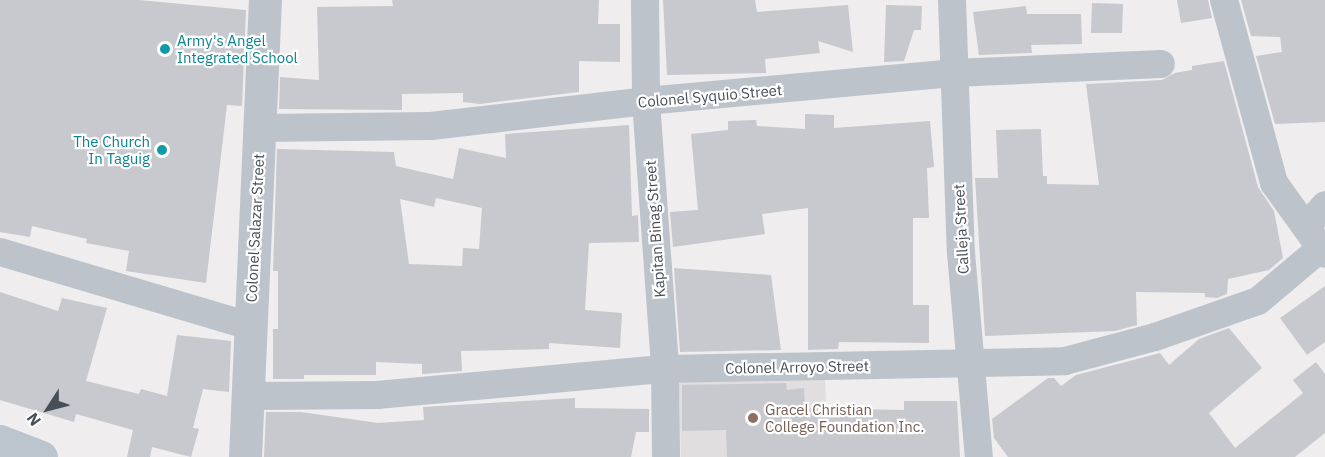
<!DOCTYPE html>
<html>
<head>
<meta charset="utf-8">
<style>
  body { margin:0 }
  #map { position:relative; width:1325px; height:457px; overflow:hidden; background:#efeded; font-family:"IBM Plex Sans",sans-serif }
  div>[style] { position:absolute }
  .education>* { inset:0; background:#e0dede }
  .building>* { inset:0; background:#c7c9cf }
  .minor>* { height:28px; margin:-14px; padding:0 14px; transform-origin:14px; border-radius:14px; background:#bdc3ca }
  .tertiary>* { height:33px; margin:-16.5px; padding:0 16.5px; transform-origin:16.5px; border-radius:16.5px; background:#bdc3ca }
  .secondary>* { height:33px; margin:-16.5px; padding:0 16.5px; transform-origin:16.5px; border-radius:16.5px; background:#bcc4ce }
  .dots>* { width:16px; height:16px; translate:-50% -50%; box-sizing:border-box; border:3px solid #fff; border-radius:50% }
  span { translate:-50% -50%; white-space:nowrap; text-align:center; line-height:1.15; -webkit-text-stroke:4.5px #fff; paint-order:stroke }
  .culture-label { font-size:15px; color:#0d838f }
  .left { translate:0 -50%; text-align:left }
  .right { translate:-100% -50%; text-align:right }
  .street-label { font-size:15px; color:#474f58 }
  .education-label { font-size:15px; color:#785e54 }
  .north { position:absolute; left:18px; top:379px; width:60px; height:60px; -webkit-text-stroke:4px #fff; paint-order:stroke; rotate:234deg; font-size:16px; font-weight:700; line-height:24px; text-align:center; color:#474f58 }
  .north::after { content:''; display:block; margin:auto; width:21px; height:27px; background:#474f58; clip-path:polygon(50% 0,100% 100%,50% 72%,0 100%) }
</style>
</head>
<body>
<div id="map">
  <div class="education">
    <i style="clip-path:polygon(679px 378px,825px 379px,828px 457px,681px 457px)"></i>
  </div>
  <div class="building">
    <i style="clip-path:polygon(0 0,139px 0,246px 10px,242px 106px,227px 105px,206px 283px,126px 271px,129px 251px,86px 243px,87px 239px,32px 226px,30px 237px,0 232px)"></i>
    <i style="clip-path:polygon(392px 0,599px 0,598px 24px,620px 24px,620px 62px,579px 61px,579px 92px,480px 104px,463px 102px,463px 93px,402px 94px,402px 110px,279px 109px,280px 77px,319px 80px,317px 7px,393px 6px)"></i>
    <i style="clip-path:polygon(663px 0,755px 0,757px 12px,848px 5px,853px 52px,818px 41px,820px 53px,765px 59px,766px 73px,667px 75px)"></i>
    <i style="clip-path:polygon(1177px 0,1208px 0,1212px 18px,1181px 23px)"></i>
    <i style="clip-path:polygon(1241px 0,1325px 0,1325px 122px,1275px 124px,1256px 56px,1282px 52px,1280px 37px,1251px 36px)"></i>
    <i style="clip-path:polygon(1092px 3px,1123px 4px,1122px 33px,1091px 33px)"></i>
    <i style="clip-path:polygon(886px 5px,922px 6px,921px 30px,914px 30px,904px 61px,884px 62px)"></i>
    <i style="clip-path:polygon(1026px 6px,1027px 14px,1081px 14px,1082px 44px,1031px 45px,1032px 53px,979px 55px,973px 12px)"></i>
    <i style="clip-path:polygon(1224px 61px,1258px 187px,1274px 211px,1283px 258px,1269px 270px,1228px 279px,1227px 294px,1217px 298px,1205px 297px,1205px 293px,1136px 292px,1137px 325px,1115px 331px,985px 336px,975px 178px,998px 178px,996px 130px,1041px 129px,1043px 176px,1047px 176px,1047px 184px,1099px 185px,1086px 84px,1162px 80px,1175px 73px,1192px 70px,1192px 66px)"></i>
    <i style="clip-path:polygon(805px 114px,834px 115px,834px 128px,930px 121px,934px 167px,927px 168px,929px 218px,913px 218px,913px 305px,929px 305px,929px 343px,839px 342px,838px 349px,808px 350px,808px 208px,762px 214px,765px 234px,673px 247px,670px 212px,698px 210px,691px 134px,728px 130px,728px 121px,756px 120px,757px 126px,805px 129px)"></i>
    <i style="clip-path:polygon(evenodd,629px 125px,632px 216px,638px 215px,639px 242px,589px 243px,585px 310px,622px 313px,620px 348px,549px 343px,549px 349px,461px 351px,462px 371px,422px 374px,422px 364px,376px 362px,376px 375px,304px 375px,304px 379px,273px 379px,273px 329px,278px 329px,278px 271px,273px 271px,277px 149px,394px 152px,396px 166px,453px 179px,459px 148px,506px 158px,505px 134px,629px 125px,436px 198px,482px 208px,479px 249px,463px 248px,462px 266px,409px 264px,400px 199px,434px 207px,436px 198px)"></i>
    <i style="clip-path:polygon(674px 268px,771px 275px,781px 350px,680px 352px)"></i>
    <i style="clip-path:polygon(1325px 286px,1325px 342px,1307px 355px,1280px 318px)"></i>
    <i style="clip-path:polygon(0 292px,58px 311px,62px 298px,107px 308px,86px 381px,139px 394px,141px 389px,167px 396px,177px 335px,231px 341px,229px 392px,203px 389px,193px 428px,199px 429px,191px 457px,152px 447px,150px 457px,127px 457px,133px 430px,76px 414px,74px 422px,0 400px)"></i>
    <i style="clip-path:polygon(1229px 328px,1262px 368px,1209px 413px,1235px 448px,1303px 393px,1293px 380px,1316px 362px,1325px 374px,1325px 433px,1295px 457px,1008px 457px,994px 438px,992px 419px,1048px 378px,1054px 378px,1061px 386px,1076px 375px,1160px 353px,1169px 365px,1199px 339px)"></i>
    <i style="clip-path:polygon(786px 383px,787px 390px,804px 388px,805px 408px,904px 410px,904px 401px,957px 401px,960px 457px,727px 457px,726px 430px,682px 431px,682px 385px)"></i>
    <i style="clip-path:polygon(575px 398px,575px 408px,649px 409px,649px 432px,636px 432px,631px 457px,264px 457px,266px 412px,301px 412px,378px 423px,424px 420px,423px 407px)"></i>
  </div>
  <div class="minor">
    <i style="left:645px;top:0;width:101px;rotate:89.4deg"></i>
    <i style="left:646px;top:101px;width:269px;rotate:85.9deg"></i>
    <i style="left:665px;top:369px;width:88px;rotate:89.3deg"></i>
    <i style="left:952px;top:0;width:253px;rotate:88deg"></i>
    <i style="left:961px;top:253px;width:205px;rotate:85deg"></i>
    <i style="left:1224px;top:0;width:190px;rotate:74.7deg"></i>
    <i style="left:1274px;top:183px;width:87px;rotate:54.3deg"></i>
    <i style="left:260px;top:128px;width:171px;rotate:-0.7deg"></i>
    <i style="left:431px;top:126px;width:216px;rotate:-6.6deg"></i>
    <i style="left:646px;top:101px;width:308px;rotate:-5.2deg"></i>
    <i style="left:953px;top:73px;width:208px;rotate:-2.5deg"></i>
    <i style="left:1306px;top:227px;width:29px;rotate:-49deg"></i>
    <i style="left:0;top:252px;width:261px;rotate:16.5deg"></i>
    <i style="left:247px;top:396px;width:130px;rotate:-0.4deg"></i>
    <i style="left:377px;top:395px;width:289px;rotate:-5.2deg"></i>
    <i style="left:665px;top:369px;width:400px;rotate:-1.1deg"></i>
    <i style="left:1065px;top:361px;width:93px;rotate:-14.9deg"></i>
    <i style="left:1155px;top:337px;width:109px;rotate:-19.3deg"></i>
    <i style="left:1258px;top:301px;width:81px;rotate:-40deg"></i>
  </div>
  <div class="tertiary">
    <i style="left:245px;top:457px;width:457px;rotate:-87.5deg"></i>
  </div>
  <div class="secondary">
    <i style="left:0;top:441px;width:44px;rotate:21.3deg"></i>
  </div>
  <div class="dots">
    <i style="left:165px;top:49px;background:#0f9aa8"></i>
    <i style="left:162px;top:150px;background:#0f9aa8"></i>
    <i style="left:753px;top:418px;background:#8d6e63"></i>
  </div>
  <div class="culture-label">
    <span class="left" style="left:177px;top:49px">Army's Angel<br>Integrated School</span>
    <span class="right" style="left:150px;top:150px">The Church<br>In Taguig</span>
  </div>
  <div class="street-label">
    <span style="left:710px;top:96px;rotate:-5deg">Colonel Syquio Street</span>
    <span style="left:255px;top:228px;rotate:-87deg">Colonel Salazar Street</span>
    <span style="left:655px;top:229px;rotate:-94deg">Kapitan Binag Street</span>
    <span style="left:961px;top:229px;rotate:-93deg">Calleja Street</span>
    <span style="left:797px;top:367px;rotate:-1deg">Colonel Arroyo Street</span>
  </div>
  <div class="education-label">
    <span class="left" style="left:765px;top:418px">Gracel Christian<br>College Foundation Inc.</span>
  </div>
  <div class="north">N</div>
</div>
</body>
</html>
